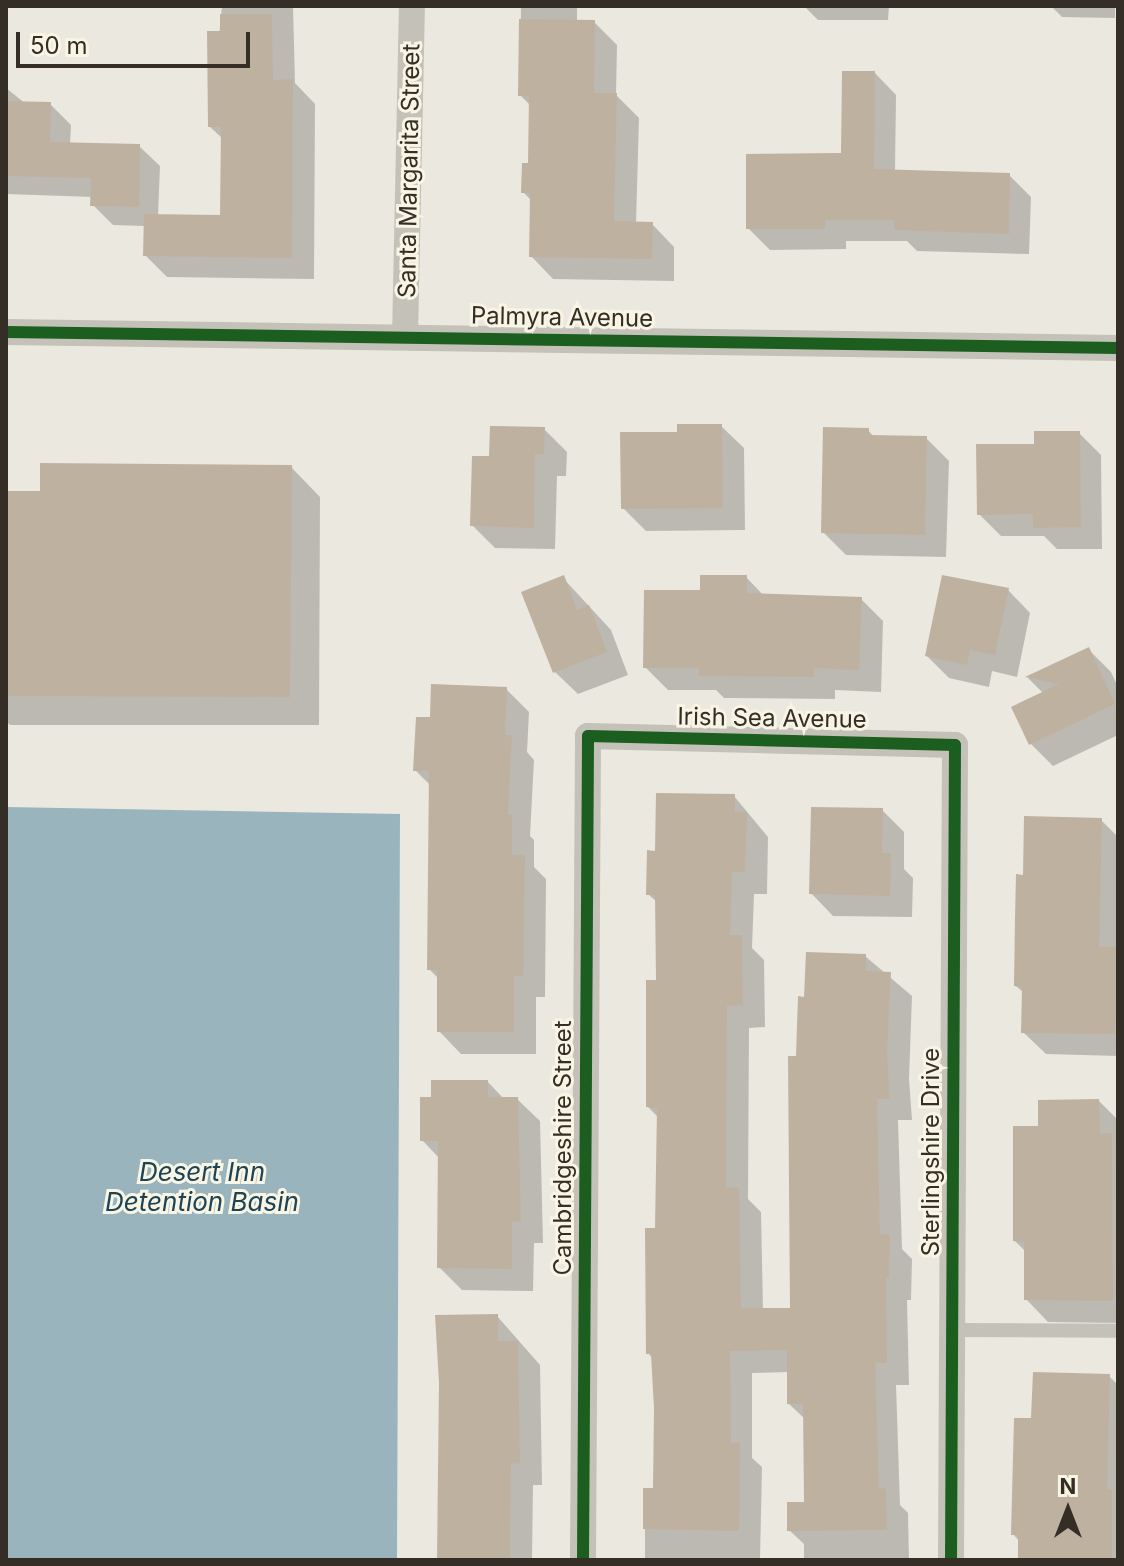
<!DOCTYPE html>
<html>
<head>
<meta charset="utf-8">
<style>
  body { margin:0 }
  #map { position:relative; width:1124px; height:1566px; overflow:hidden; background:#ebe8df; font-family:Inter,sans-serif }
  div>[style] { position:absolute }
  .water>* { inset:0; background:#9ab4bd }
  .shadow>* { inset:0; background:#0003 }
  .building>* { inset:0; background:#bfb1a0 }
  .service>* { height:14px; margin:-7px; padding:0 7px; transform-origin:7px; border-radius:7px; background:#c4c1b8 }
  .minor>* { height:26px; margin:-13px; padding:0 13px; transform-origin:13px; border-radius:13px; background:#c4c1b8 }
  .cycleway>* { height:12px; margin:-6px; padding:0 6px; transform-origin:6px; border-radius:6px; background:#1b5e20 }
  span { translate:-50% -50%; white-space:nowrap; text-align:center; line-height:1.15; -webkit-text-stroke:6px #f9f5e5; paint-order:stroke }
  .street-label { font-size:24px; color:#352e26 }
  .water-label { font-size:26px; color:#1c4356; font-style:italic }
  .frame { position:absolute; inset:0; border:8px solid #352e26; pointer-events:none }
  .north { position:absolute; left:1028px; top:1470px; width:80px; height:80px; -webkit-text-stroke:6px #f9f5e5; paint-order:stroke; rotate:0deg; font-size:22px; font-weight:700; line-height:32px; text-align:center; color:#352e26 }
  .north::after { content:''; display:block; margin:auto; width:28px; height:36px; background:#352e26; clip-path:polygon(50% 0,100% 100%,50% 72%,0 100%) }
  .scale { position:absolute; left:16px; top:32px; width:234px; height:36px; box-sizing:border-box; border:4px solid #352e26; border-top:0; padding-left:10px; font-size:24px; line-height:28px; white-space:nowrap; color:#352e26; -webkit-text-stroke:6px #f9f5e5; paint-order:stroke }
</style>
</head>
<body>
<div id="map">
  <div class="water">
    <i style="clip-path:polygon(6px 807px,400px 814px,397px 1560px,6px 1560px)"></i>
  </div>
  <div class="shadow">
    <i style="clip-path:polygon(222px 6px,293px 6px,295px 83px,315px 104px,314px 279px,167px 277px,145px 255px,145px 226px,113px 225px,93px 205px,93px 197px,6px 194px,6px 88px,26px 104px,50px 104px,71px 125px,70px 144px,139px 146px,160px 166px,158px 216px,222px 217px,223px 139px,210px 127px)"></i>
    <i style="clip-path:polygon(521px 6px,577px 6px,577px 22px,594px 22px,617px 45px,616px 95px,639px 118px,636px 224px,652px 224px,674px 247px,674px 281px,553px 279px,531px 256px,532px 201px,523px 192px,530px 165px,531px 106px,520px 95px)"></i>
    <i style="clip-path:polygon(804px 6px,889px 6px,888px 20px,818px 20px)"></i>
    <i style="clip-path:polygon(1051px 6px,1115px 6px,1115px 18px,1062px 17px)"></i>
    <i style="clip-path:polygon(875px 73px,896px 95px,895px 171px,1009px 175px,1031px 197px,1029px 254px,917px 251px,907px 241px,846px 241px,846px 249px,770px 250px,748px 228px,843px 155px)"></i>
    <i style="clip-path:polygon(721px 426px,744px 448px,745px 530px,646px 531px,623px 508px,679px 434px)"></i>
    <i style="clip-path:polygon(544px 429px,567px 452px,566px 476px,557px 476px,555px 549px,495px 548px,472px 525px,491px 458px)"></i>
    <i style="clip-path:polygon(868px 430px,874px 437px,926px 438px,949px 461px,946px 557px,846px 555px,823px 532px)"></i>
    <i style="clip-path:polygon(1079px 433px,1101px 455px,1102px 549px,1057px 549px,1044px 536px,1001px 536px,979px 514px)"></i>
    <i style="clip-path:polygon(291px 467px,320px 497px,319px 725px,10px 725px,6px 721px,6px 493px,42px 493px)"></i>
    <i style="clip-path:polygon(746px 577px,764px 596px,861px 599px,883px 621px,881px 692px,835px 690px,835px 699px,724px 698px,716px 690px,668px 690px,645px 667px)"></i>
    <i style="clip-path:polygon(563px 578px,611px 630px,628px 675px,578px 694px,555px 672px)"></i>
    <i style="clip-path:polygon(1008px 590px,1030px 613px,1017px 677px,992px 671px,989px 687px,949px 678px,927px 656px)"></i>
    <i style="clip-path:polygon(1088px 649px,1111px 672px,1118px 687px,1118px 735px,1053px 766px,1030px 743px,1044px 694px,1028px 678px)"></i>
    <i style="clip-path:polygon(506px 689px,529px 712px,527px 752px,534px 760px,530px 836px,534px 840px,534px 867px,546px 879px,545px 997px,536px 997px,536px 1054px,461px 1054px,439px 1031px,439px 979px,429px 969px,431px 786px,415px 770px,431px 719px)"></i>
    <i style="clip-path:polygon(734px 796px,768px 837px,767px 894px,754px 894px,752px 948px,764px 960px,765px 1027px,749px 1028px,748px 1199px,761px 1212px,763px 1310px,792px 1310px,798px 1058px,806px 999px,865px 956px,912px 996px,909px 1079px,912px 1120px,898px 1120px,902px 1249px,912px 1259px,911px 1300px,907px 1300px,909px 1385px,896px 1385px,900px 1505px,908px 1513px,909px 1560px,804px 1560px,804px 1544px,789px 1530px,806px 1504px,805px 1419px,789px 1404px,789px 1372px,752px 1373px,752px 1458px,762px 1467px,760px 1560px,645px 1560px,645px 1490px,655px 1490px,656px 1409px,653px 1359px,648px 1353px,657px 1230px,659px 1118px,648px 1107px,658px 982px,657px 902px,648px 894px,657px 853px)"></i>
    <i style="clip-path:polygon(882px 810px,904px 832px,904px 869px,913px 878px,912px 917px,833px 916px,811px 893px)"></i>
    <i style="clip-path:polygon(1101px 820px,1118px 837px,1118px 1056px,1046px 1054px,1023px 1032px,1024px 993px,1016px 986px,1025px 877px)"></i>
    <i style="clip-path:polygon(488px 1082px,504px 1099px,517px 1099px,540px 1121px,543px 1243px,534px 1243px,533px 1291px,462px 1290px,439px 1267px,440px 1159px,422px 1140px)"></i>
    <i style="clip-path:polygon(1099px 1101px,1118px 1120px,1118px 1323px,1048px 1322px,1026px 1299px,1026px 1252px,1015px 1241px,1040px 1128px)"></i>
    <i style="clip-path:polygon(497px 1316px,540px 1365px,542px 1485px,533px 1485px,532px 1560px,438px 1560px)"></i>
    <i style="clip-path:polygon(1109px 1376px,1118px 1385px,1118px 1560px,1020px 1560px,1020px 1542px,1013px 1534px,1033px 1420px)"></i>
  </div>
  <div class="building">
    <i style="clip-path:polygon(220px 14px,272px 14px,273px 80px,293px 79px,292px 258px,143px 256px,144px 214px,220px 215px,221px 127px,208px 127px,207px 31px,220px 31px)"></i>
    <i style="clip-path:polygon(519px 19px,595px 20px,594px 93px,617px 93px,614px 221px,653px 222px,652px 259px,529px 257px,530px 193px,521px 193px,522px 163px,528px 163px,529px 96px,518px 96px)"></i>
    <i style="clip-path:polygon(842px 71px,875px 71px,874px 169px,1010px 173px,1009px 234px,894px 230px,894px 220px,825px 220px,825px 229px,746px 229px,746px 154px,841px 153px)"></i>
    <i style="clip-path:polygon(6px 101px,51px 102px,50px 142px,140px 144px,139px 207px,90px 206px,91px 178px,6px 176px)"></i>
    <i style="clip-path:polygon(677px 424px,722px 424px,723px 508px,621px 509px,620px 432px,677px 432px)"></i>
    <i style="clip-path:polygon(490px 426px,545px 427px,544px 454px,535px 454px,534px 528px,470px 526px,472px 456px,489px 456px)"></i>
    <i style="clip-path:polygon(823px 427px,869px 428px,869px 435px,927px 436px,925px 535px,821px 533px)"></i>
    <i style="clip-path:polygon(1034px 431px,1080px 431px,1081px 527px,1033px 528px,1033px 514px,977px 515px,976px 444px,1034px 444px)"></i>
    <i style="clip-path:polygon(40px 463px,292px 465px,290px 697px,6px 696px,6px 491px,40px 491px)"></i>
    <i style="clip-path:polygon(564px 575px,577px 610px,589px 605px,607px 652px,553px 673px,521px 592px)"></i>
    <i style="clip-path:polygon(700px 575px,747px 575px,747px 593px,862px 597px,859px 670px,814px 668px,814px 677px,699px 676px,699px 668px,643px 668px,644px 590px,700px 590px)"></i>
    <i style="clip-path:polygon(942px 575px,1009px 588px,995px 655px,970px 650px,967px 665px,925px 656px)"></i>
    <i style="clip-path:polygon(1089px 647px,1115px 704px,1029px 745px,1011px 707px,1059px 684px,1025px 677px)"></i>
    <i style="clip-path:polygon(431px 684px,507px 687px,505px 735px,512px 735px,508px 815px,512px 815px,512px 855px,525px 855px,523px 976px,514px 976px,514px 1032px,437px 1032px,437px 970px,427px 970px,429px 771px,413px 771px,416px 717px,430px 717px)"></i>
    <i style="clip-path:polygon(656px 793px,735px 794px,735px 812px,747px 812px,745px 872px,732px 872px,730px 935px,742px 935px,743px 1005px,727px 1006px,726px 1188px,739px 1187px,741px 1308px,790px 1308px,788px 1056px,796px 1056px,798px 996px,804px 997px,806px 952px,866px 954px,866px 971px,891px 972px,887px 1056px,890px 1099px,877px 1099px,880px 1234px,890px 1235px,889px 1278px,886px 1278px,887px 1363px,875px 1363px,879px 1489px,886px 1488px,887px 1530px,787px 1531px,787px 1502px,804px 1502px,803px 1404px,787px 1404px,787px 1350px,730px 1351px,731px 1443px,740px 1443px,739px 1531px,643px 1529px,643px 1488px,653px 1488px,654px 1409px,651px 1354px,646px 1354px,645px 1228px,655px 1228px,657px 1108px,646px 1107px,646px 980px,656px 980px,655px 895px,646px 895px,647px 850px,655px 851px)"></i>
    <i style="clip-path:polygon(811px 807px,883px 808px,882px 853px,891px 853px,890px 896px,809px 894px)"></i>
    <i style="clip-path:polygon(1024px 816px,1102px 818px,1099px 947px,1117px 947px,1115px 1034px,1021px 1033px,1022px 987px,1014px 986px,1015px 918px,1016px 874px,1023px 875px)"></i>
    <i style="clip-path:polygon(431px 1080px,488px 1080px,488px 1097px,518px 1097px,521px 1222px,512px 1221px,512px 1269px,437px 1268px,438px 1141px,420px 1141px,420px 1097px,431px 1097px)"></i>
    <i style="clip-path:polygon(1099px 1099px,1100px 1134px,1112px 1133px,1113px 1301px,1024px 1300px,1024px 1242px,1013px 1241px,1013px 1126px,1038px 1126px,1038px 1100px)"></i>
    <i style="clip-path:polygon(498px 1314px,498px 1341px,518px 1341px,520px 1464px,511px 1463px,510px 1560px,437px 1560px,439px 1383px,435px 1315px)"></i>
    <i style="clip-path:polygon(1033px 1372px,1110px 1374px,1107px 1489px,1112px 1489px,1112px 1560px,1018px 1560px,1018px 1535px,1011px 1535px,1014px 1418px,1031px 1418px)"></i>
  </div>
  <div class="service">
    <i style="left:952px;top:1330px;width:166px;rotate:0.3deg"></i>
  </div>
  <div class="minor">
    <i style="left:6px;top:332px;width:1112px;rotate:0.82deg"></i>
    <i style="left:405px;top:337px;width:331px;rotate:-88.8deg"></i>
    <i style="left:583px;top:1560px;width:824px;rotate:-89.65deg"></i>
    <i style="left:588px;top:736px;width:367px;rotate:1.4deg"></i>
    <i style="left:955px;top:745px;width:815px;rotate:90.28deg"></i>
  </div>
  <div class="cycleway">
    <i style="left:6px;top:332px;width:1112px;rotate:0.82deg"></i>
    <i style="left:583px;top:1560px;width:824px;rotate:-89.65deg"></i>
    <i style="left:588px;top:736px;width:367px;rotate:1.4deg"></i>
    <i style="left:955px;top:745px;width:815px;rotate:90.28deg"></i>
  </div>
  <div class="street-label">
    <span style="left:409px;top:171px;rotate:-89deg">Santa Margarita Street</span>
    <span style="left:562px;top:317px;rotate:1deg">Palmyra Avenue</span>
    <span style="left:772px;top:718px;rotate:1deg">Irish Sea Avenue</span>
    <span style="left:563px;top:1148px;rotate:-90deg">Cambridgeshire Street</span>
    <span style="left:931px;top:1152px;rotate:-90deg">Sterlingshire Drive</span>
  </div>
  <div class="water-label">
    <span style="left:202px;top:1187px">Desert Inn<br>Detention Basin</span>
  </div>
  <div class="frame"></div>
  <div class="north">N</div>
  <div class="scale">50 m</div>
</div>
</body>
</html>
